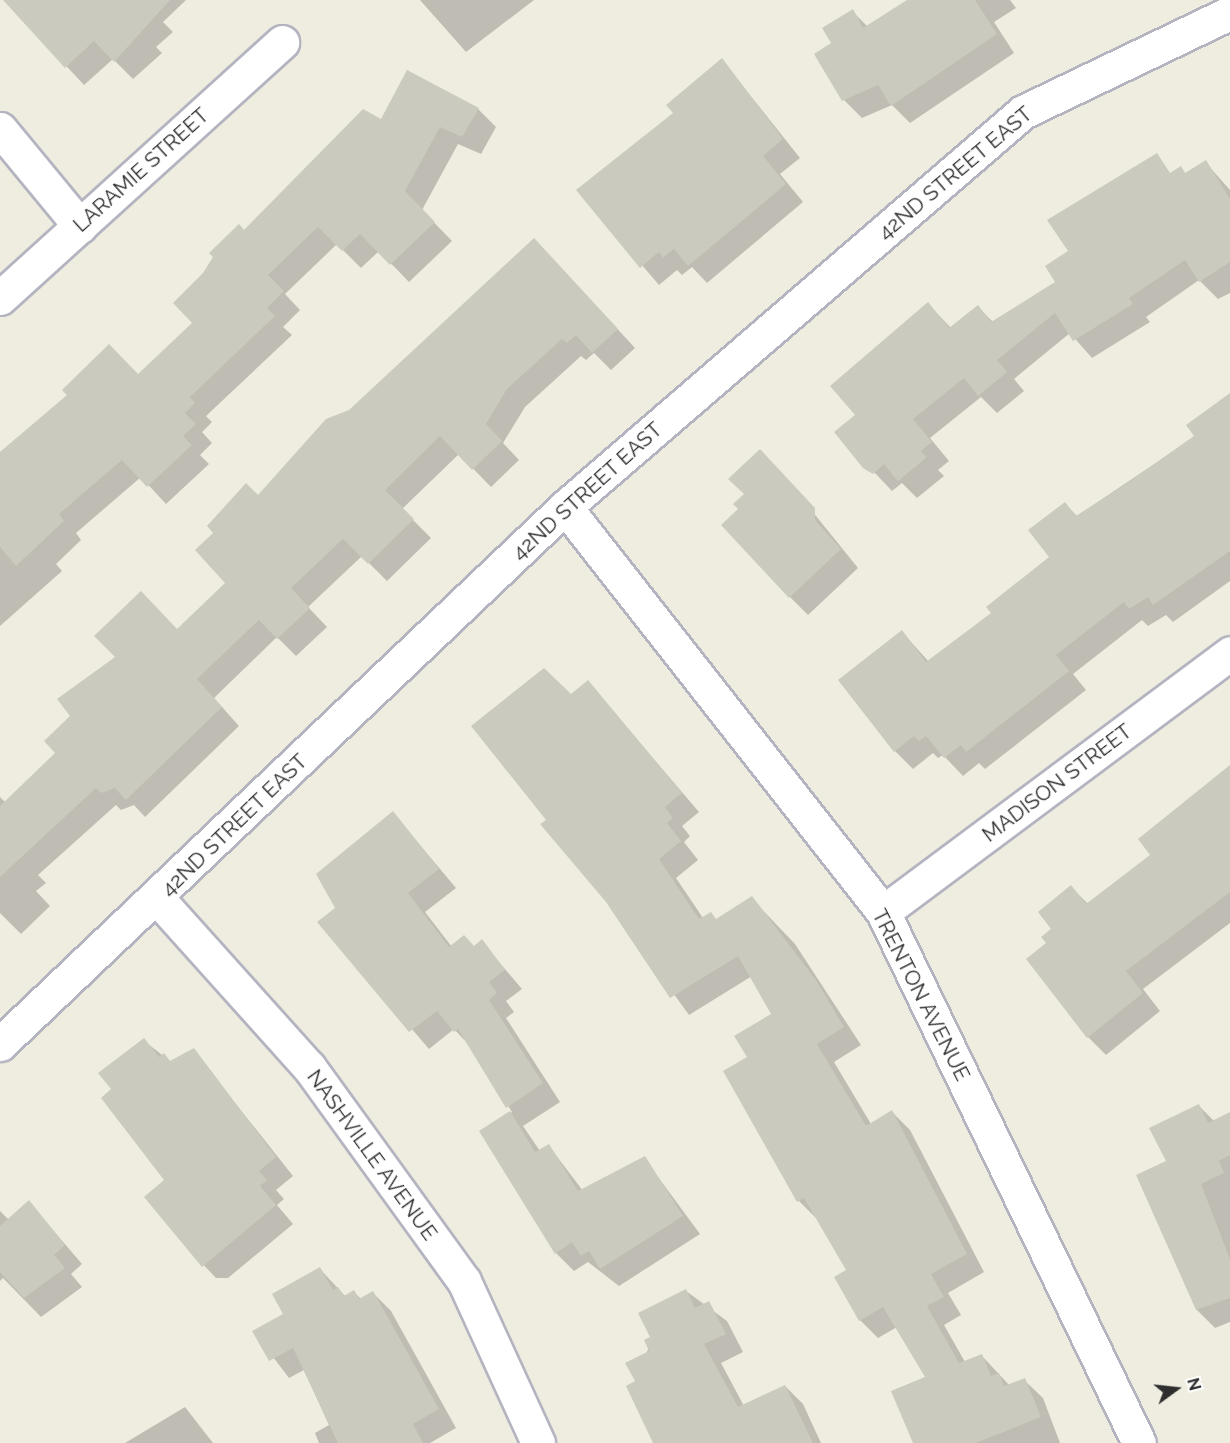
<!DOCTYPE html>
<html>
<head>
<meta charset="utf-8">
<style>
  body { margin:0 }
  #map { position:relative; width:1230px; height:1443px; overflow:hidden; background:#efece0; font-family:Raleway,sans-serif }
  div>[style] { position:absolute }
  .shadow>* { inset:0; background:#0003 }
  .building>* { inset:0; background:#cbcabe }
  .roads { filter:drop-shadow(2px 0 #b4b4c1) drop-shadow(-2px 0 #b4b4c1) drop-shadow(0 2px #b4b4c1) drop-shadow(0 -2px #b4b4c1) }
  .street>* { height:33px; margin:-16.5px; padding:0 16.5px; transform-origin:16.5px; border-radius:16.5px; background:#fff }
  span { translate:-50% -50%; white-space:nowrap; text-align:center; line-height:1.15; -webkit-text-stroke:5px #fff; paint-order:stroke }
  .street-label { font-size:21px; color:#2e2e2e }
  .north { position:absolute; left:1146px; top:1359px; width:60px; height:60px; -webkit-text-stroke:4px #fff; paint-order:stroke; rotate:75deg; font-size:16px; font-weight:700; line-height:24px; text-align:center; color:#2e2e2e }
  .north::after { content:''; display:block; margin:auto; width:21px; height:27px; background:#2e2e2e; clip-path:polygon(50% 0,100% 100%,50% 72%,0 100%) }
</style>
</head>
<body>
<div id="map">
  <div class="shadow">
    <i style="clip-path:polygon(5px 0,186px 0,163px 22px,173px 32px,156px 47px,162px 53px,133px 79px,113px 59px,84px 85px)"></i>
    <i style="clip-path:polygon(420px 0,534px 0,466px 52px)"></i>
    <i style="clip-path:polygon(910px 0,1010px 0,1016px 8px,994px 22px,1014px 53px,910px 123px,892px 105px,862px 118px,844px 100px,833px 44px,852px 11px,868px 27px)"></i>
    <i style="clip-path:polygon(722px 60px,800px 158px,780px 174px,803px 202px,707px 283px,692px 267px,682px 275px,677px 270px,659px 285px,578px 190px,675px 113px)"></i>
    <i style="clip-path:polygon(478px 109px,496px 127px,481px 154px,458px 144px,422px 210px,452px 241px,409px 282px,379px 251px,361px 268px,337px 244px,285px 294px,300px 310px,283px 327px,292px 335px,206px 416px,212px 422px,202px 432px,212px 443px,200px 455px,209px 464px,166px 504px,141px 477px,76px 533px,81px 540px,56px 564px,62px 571px,0 626px,0 454px,138px 376px,194px 323px,244px 232px,381px 121px)"></i>
    <i style="clip-path:polygon(1205px 162px,1230px 190px,1230px 293px,1218px 299px,1199px 280px,1146px 317px,1150px 322px,1092px 358px,1070px 333px,1014px 379px,1024px 391px,997px 413px,981px 397px,930px 438px,949px 461px,938px 470px,944px 476px,917px 498px,902px 483px,892px 491px,837px 433px,857px 416px,928px 304px,951px 328px,978px 307px,993px 322px,1057px 283px,1070px 252px,1145px 189px,1181px 168px,1186px 174px)"></i>
    <i style="clip-path:polygon(552px 258px,635px 348px,611px 370px,594px 353px,586px 360px,581px 356px,525px 407px,503px 443px,519px 460px,491px 487px,459px 454px,402px 509px,431px 538px,387px 581px,362px 556px,308px 607px,327px 627px,296px 656px,277px 637px,214px 698px,239px 726px,145px 817px,134px 805px,121px 810px,116px 805px,38px 875px,46px 883px,36px 891px,50px 906px,21px 934px,0 913px,0 797px,6px 803px,227px 583px,258px 497px,350px 411px)"></i>
    <i style="clip-path:polygon(1230px 402px,1230px 581px,1173px 622px,1166px 615px,1148px 626px,1142px 620px,1073px 674px,1086px 690px,985px 769px,979px 763px,963px 776px,943px 755px,938px 758px,933px 753px,913px 769px,895px 751px,902px 632px,929px 662px,993px 614px,1051px 558px,1065px 504px,1077px 516px,1196px 436px)"></i>
    <i style="clip-path:polygon(778px 469px,858px 568px,808px 615px,790px 597px,740px 509px,746px 494px)"></i>
    <i style="clip-path:polygon(588px 682px,699px 812px,682px 826px,690px 836px,684px 842px,698px 860px,676px 878px,703px 918px,710px 913px,717px 920px,751px 898px,795px 944px,861px 1045px,834px 1062px,871px 1124px,892px 1112px,910px 1130px,984px 1272px,948px 1293px,961px 1315px,944px 1325px,965px 1362px,982px 1356px,1010px 1386px,1024px 1380px,1043px 1398px,1060px 1443px,915px 1443px,928px 1378px,897px 1327px,878px 1338px,860px 1320px,848px 1270px,817px 1219px,799px 1201px,725px 1071px,749px 1057px,773px 1014px,752px 976px,689px 1015px,548px 820px,571px 696px)"></i>
    <i style="clip-path:polygon(1230px 768px,1230px 923px,1143px 989px,1160px 1011px,1106px 1055px,1088px 1037px,1048px 943px,1071px 887px,1088px 904px,1153px 855px)"></i>
    <i style="clip-path:polygon(393px 813px,456px 888px,425px 912px,452px 947px,474px 947px,481px 941px,522px 989px,506px 1001px,514px 1012px,506px 1018px,560px 1102px,523px 1126px,540px 1151px,549px 1146px,583px 1191px,644px 1158px,700px 1234px,619px 1286px,588px 1262px,574px 1271px,556px 1253px,481px 1131px,512px 1112px,470px 1046px,454px 1029px,429px 1049px,363px 972px,337px 908px)"></i>
    <i style="clip-path:polygon(143px 1040px,171px 1062px,193px 1050px,293px 1176px,276px 1190px,284px 1199px,277px 1205px,293px 1224px,228px 1278px,216px 1278px,198px 1259px,166px 1180px,113px 1089px)"></i>
    <i style="clip-path:polygon(1199px 1106px,1215px 1122px,1230px 1127px,1230px 1322px,1215px 1328px,1197px 1310px,1138px 1176px,1168px 1161px)"></i>
    <i style="clip-path:polygon(29px 1202px,82px 1264px,71px 1274px,82px 1287px,41px 1317px,3px 1278px,0 1281px,0 1211px,9px 1220px)"></i>
    <i style="clip-path:polygon(320px 1269px,346px 1297px,354px 1292px,361px 1299px,373px 1293px,391px 1311px,456px 1428px,430px 1443px,319px 1443px,315px 1433px,329px 1425px,304px 1370px,289px 1378px,254px 1332px,285px 1315px)"></i>
    <i style="clip-path:polygon(686px 1291px,727px 1321px,743px 1352px,721px 1363px,744px 1406px,785px 1386px,803px 1404px,821px 1443px,658px 1443px,637px 1382px,652px 1337px)"></i>
    <i style="clip-path:polygon(185px 1407px,213px 1443px,125px 1443px)"></i>
  </div>
  <div class="building">
    <i style="clip-path:polygon(3px 0,170px 0,114px 62px,94px 41px,65px 68px)"></i>
    <i style="clip-path:polygon(907px 0,975px 0,997px 34px,891px 106px,878px 85px,842px 101px,814px 54px,831px 43px,822px 28px,853px 9px,863px 28px)"></i>
    <i style="clip-path:polygon(722px 58px,783px 139px,763px 156px,786px 184px,688px 266px,674px 249px,663px 258px,659px 252px,640px 268px,576px 190px,673px 113px,666px 105px)"></i>
    <i style="clip-path:polygon(407px 70px,479px 108px,462px 137px,440px 127px,405px 191px,435px 222px,390px 265px,360px 234px,342px 251px,318px 227px,268px 275px,284px 291px,267px 308px,275px 316px,190px 397px,195px 403px,185px 413px,196px 424px,183px 436px,192px 445px,147px 487px,122px 460px,59px 514px,64px 521px,16px 566px,0 547px,0 452px,67px 395px,62px 390px,109px 344px,138px 374px,192px 323px,173px 303px,203px 273px,213px 257px,209px 253px,239px 224px,244px 230px,363px 109px,381px 119px)"></i>
    <i style="clip-path:polygon(1157px 153px,1170px 173px,1181px 166px,1185px 173px,1206px 160px,1230px 199px,1230px 262px,1199px 282px,1185px 260px,1129px 298px,1133px 304px,1073px 341px,1055px 313px,997px 360px,1007px 372px,978px 396px,964px 378px,913px 419px,932px 442px,921px 451px,927px 457px,898px 481px,884px 464px,873px 474px,863px 468px,834px 432px,855px 415px,830px 386px,928px 302px,949px 328px,978px 305px,991px 322px,1055px 282px,1045px 266px,1068px 251px,1047px 220px)"></i>
    <i style="clip-path:polygon(534px 238px,618px 329px,592px 353px,576px 335px,567px 343px,562px 339px,507px 389px,486px 424px,502px 441px,472px 470px,440px 436px,385px 490px,414px 519px,368px 564px,343px 539px,291px 588px,310px 608px,277px 639px,259px 620px,197px 679px,222px 707px,126px 800px,115px 788px,101px 793px,96px 788px,0 877px,0 806px,55px 753px,44px 741px,70px 716px,57px 699px,115px 657px,94px 636px,141px 591px,177px 629px,225px 583px,195px 550px,213px 533px,207px 526px,246px 483px,258px 495px,326px 419px,349px 410px)"></i>
    <i style="clip-path:polygon(1230px 393px,1230px 551px,1153px 605px,1148px 597px,1129px 609px,1124px 602px,1056px 655px,1069px 671px,966px 752px,961px 745px,944px 758px,926px 736px,919px 741px,914px 736px,894px 752px,838px 680px,902px 630px,926px 662px,991px 613px,986px 607px,1049px 557px,1028px 530px,1065px 502px,1076px 516px,1126px 484px,1194px 436px,1186px 425px)"></i>
    <i style="clip-path:polygon(760px 449px,815px 508px,815px 520px,841px 549px,789px 598px,721px 525px,738px 509px,733px 504px,744px 494px,728px 479px)"></i>
    <i style="clip-path:polygon(544px 668px,571px 694px,588px 680px,682px 793px,665px 807px,673px 818px,667px 823px,681px 841px,659px 859px,699px 919px,711px 912px,716px 919px,752px 896px,816px 980px,844px 1027px,817px 1044px,866px 1126px,892px 1110px,967px 1254px,931px 1274px,944px 1297px,927px 1306px,959px 1363px,982px 1354px,991px 1376px,999px 1373px,1004px 1386px,1025px 1378px,1041px 1417px,976px 1443px,913px 1443px,891px 1391px,925px 1377px,883px 1307px,859px 1321px,834px 1277px,846px 1270px,804px 1198px,797px 1202px,723px 1071px,747px 1057px,734px 1036px,771px 1014px,738px 956px,670px 998px,606px 902px,540px 824px,546px 820px,471px 726px)"></i>
    <i style="clip-path:polygon(1230px 765px,1230px 892px,1126px 971px,1143px 993px,1087px 1038px,1026px 959px,1046px 943px,1041px 937px,1051px 929px,1038px 912px,1071px 885px,1086px 904px,1150px 855px,1138px 839px)"></i>
    <i style="clip-path:polygon(393px 811px,439px 869px,408px 893px,449px 947px,464px 935px,474px 946px,482px 939px,505px 970px,489px 982px,497px 993px,489px 1000px,543px 1083px,506px 1108px,458px 1029px,454px 1032px,437px 1011px,409px 1032px,317px 922px,335px 908px,316px 874px)"></i>
    <i style="clip-path:polygon(144px 1038px,159px 1057px,164px 1053px,170px 1061px,194px 1048px,276px 1157px,259px 1171px,267px 1180px,260px 1186px,276px 1205px,202px 1267px,144px 1197px,164px 1180px,101px 1098px,111px 1089px,98px 1073px)"></i>
    <i style="clip-path:polygon(1199px 1104px,1208px 1123px,1230px 1112px,1230px 1155px,1219px 1161px,1224px 1173px,1201px 1184px,1230px 1259px,1230px 1298px,1196px 1310px,1136px 1175px,1166px 1161px,1149px 1128px)"></i>
    <i style="clip-path:polygon(510px 1111px,535px 1152px,549px 1144px,578px 1191px,645px 1156px,683px 1216px,600px 1269px,589px 1251px,581px 1256px,572px 1242px,555px 1254px,479px 1131px)"></i>
    <i style="clip-path:polygon(29px 1200px,65px 1245px,54px 1255px,65px 1268px,24px 1298px,0 1272px,0 1226px)"></i>
    <i style="clip-path:polygon(320px 1267px,333px 1290px,338px 1287px,344px 1296px,354px 1290px,359px 1299px,373px 1291px,439px 1409px,413px 1424px,423px 1443px,338px 1443px,293px 1348px,269px 1361px,252px 1331px,283px 1314px,272px 1294px)"></i>
    <i style="clip-path:polygon(686px 1289px,695px 1308px,709px 1301px,726px 1334px,704px 1344px,738px 1407px,785px 1385px,813px 1443px,653px 1443px,626px 1386px,635px 1381px,625px 1363px,649px 1351px,644px 1340px,650px 1337px,638px 1313px)"></i>
  </div>
  <div class="roads">
    <div class="street">
      <i style="left:0;top:129px;width:126px;rotate:50.5deg"></i>
      <i style="left:0;top:298px;width:381px;rotate:-42.2deg"></i>
      <i style="left:565px;top:507px;width:515px;rotate:51.86deg"></i>
      <i style="left:883px;top:912px;width:589px;rotate:64.26deg"></i>
      <i style="left:158px;top:899px;width:226px;rotate:48.1deg"></i>
      <i style="left:309px;top:1067px;width:264px;rotate:54.1deg"></i>
      <i style="left:464px;top:1281px;width:178px;rotate:65.4deg"></i>
      <i style="left:883px;top:912px;width:433px;rotate:-36.7deg"></i>
      <i style="left:0;top:1044px;width:779px;rotate:-43.54deg"></i>
      <i style="left:565px;top:507px;width:605px;rotate:-40.78deg"></i>
      <i style="left:1023px;top:112px;width:229px;rotate:-25.6deg"></i>
    </div>
  </div>
  <div class="street-label">
    <span style="left:141px;top:170px;rotate:-42deg">LARAMIE STREET</span>
    <span style="left:955px;top:173px;rotate:-40deg">42ND STREET EAST</span>
    <span style="left:587px;top:491px;rotate:-42deg">42ND STREET EAST</span>
    <span style="left:1057px;top:783px;rotate:-37deg">MADISON STREET</span>
    <span style="left:234px;top:825px;rotate:-44deg">42ND STREET EAST</span>
    <span style="left:921px;top:995px;rotate:63deg">TRENTON AVENUE</span>
    <span style="left:372px;top:1155px;rotate:54deg">NASHVILLE AVENUE</span>
  </div>
  <div class="north">N</div>
</div>
</body>
</html>
